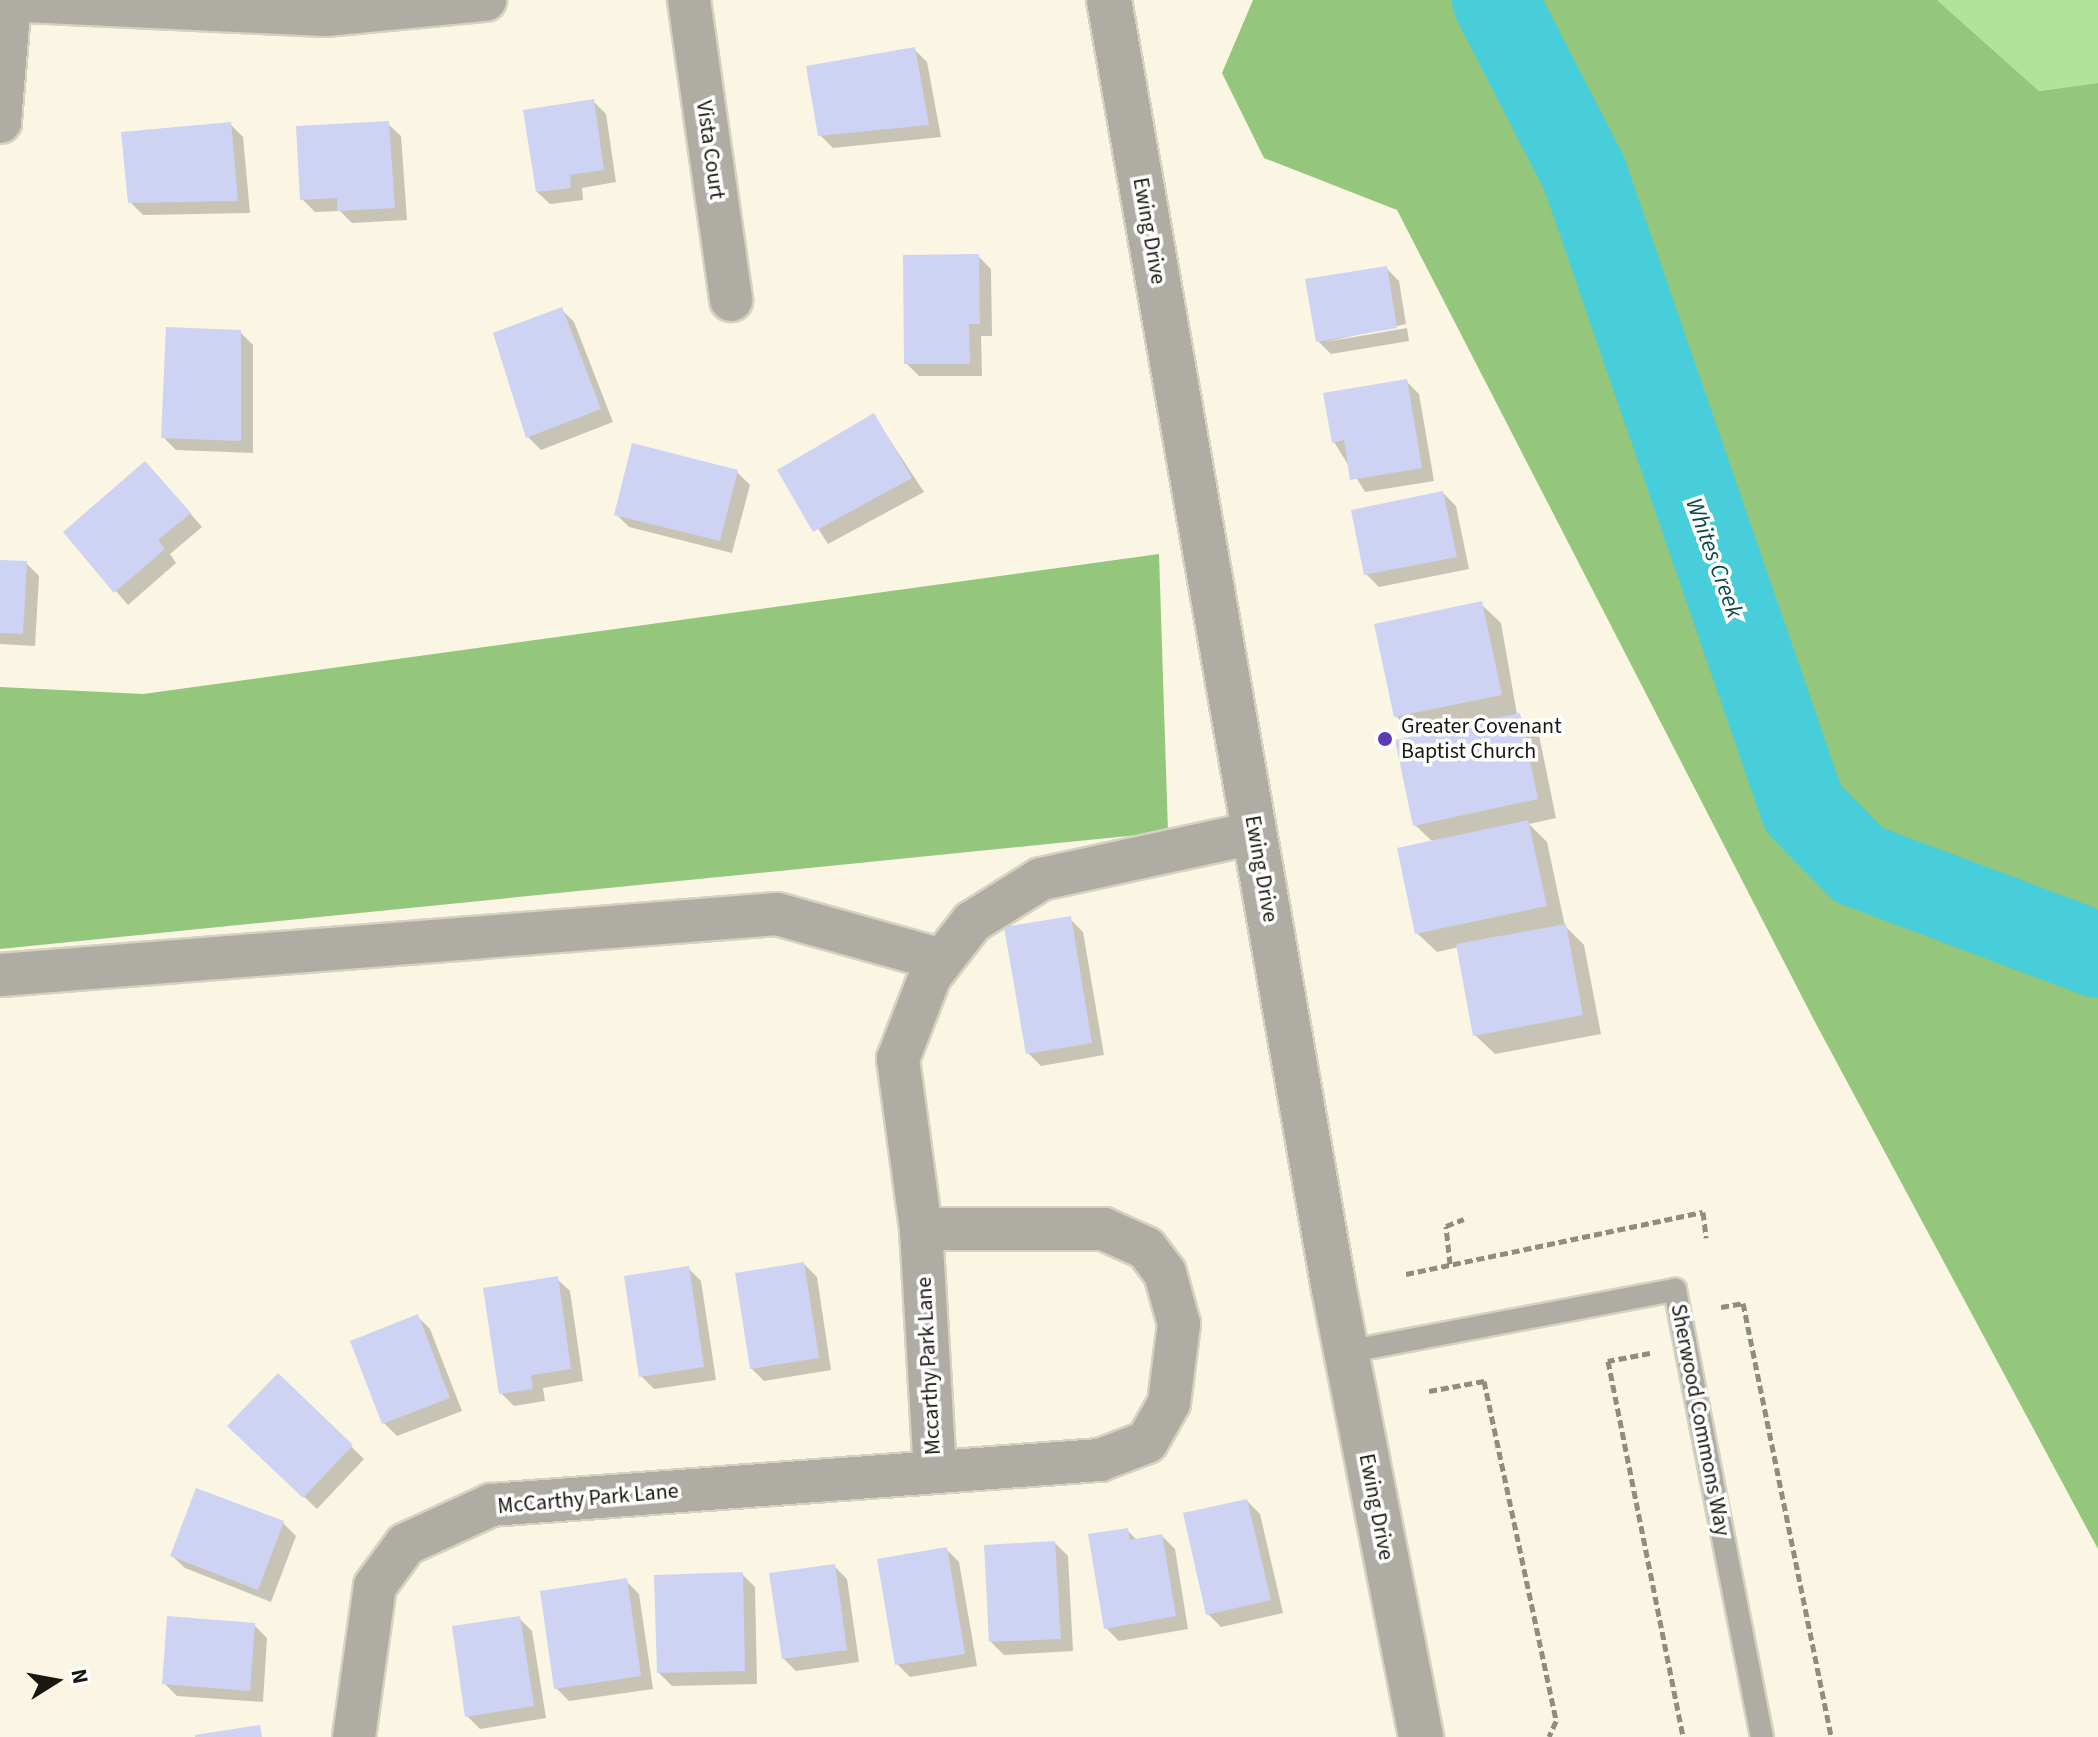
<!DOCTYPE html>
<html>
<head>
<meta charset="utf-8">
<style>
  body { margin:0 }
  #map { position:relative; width:2098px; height:1737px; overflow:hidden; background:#faf6e3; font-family:"Source Sans 3",sans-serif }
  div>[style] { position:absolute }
  .green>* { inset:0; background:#b2e39a }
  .forest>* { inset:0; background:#94c67b }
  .shadow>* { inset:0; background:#0003 }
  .river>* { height:86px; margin:-43px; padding:0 43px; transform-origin:43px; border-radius:43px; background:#47ceda }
  .building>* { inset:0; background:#ced2f3 }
  .path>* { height:5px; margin-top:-2.5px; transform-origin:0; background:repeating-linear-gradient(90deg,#908d80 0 8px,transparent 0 12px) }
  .roads { filter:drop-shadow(2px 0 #d6d2c1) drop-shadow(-2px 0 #d6d2c1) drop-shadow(0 2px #d6d2c1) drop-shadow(0 -2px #d6d2c1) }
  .service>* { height:22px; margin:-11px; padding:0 11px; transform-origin:11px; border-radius:11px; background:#afaca4 }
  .minor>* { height:42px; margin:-21px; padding:0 21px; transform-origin:21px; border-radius:21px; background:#afaca4 }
  .tertiary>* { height:44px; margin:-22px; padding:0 22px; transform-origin:22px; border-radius:22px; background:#afaca4 }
  .dots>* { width:22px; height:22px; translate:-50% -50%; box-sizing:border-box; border:4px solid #fff; border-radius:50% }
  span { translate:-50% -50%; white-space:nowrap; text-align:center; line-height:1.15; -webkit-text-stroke:7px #fff; paint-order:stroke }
  .street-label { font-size:22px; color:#181710 }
  .poi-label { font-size:22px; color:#181710 }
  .left { translate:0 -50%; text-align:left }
  .water-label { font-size:24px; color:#0b484d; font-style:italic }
  .north { position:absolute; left:16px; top:1641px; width:80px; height:80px; -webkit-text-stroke:6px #fff; paint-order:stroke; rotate:79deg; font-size:22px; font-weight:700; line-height:32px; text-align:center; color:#181710 }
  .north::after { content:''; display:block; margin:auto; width:28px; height:36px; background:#181710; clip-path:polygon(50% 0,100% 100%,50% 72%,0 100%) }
</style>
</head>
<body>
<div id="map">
  <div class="green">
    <i style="clip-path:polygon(1937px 0,2098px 0,2098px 83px,2039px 91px)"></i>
  </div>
  <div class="forest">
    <i style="clip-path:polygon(1253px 0,1937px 0,2039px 91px,2098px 83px,2098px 1549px,1815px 1022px,1397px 210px,1264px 158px,1222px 73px)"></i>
    <i style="clip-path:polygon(1159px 554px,1168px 832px,0 949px,0 687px,143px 694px)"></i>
  </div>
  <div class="shadow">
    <i style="clip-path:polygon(914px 49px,927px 62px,941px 137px,833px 148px,820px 135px)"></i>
    <i style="clip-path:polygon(593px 101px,606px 114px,616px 182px,582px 188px,583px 200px,550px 204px,537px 192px)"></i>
    <i style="clip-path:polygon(230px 124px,243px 137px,250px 213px,143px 215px,130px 202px)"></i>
    <i style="clip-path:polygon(388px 124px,401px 136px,407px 220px,352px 223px,340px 211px,315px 212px,302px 199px)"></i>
    <i style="clip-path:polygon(978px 256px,991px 269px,992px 336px,981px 336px,982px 376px,919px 376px,906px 363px)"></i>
    <i style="clip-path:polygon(1386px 268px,1399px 281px,1406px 324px,1325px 342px,1407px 328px,1409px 341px,1331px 354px,1318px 341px)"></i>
    <i style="clip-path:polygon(561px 309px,574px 322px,613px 422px,541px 450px,528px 437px)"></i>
    <i style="clip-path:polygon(240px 332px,253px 345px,253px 453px,176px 450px,163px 437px)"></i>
    <i style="clip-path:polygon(1406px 381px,1419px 394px,1434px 481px,1365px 492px,1334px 442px)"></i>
    <i style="clip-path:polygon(874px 416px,924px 492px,828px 544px,780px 470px)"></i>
    <i style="clip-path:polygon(737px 472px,750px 485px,732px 553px,629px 527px,616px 514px)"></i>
    <i style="clip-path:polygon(158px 476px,202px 527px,170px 554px,176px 563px,128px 605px,65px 532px)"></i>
    <i style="clip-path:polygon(1443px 493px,1456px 506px,1469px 569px,1379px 587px,1366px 574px)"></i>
    <i style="clip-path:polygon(0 562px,26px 563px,39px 576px,35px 646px,0 644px)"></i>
    <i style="clip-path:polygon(1481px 604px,1501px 623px,1517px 714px,1539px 735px,1556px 818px,1529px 824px,1547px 842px,1565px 926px,1584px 945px,1601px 1034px,1495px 1054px,1475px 1035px,1459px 947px,1437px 952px,1417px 933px,1433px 842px,1415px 825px,1416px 737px,1396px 716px)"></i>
    <i style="clip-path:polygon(1070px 919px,1083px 932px,1104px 1055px,1041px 1066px,1028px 1053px)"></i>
    <i style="clip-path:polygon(804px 1264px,817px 1277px,831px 1370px,764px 1381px,751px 1368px)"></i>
    <i style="clip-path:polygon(688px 1268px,701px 1281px,716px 1380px,654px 1389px,641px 1376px)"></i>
    <i style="clip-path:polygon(557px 1279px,570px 1291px,583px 1381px,543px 1388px,545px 1401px,514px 1406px,501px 1393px)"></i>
    <i style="clip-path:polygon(417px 1316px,430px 1329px,462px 1411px,397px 1436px,384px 1423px,352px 1342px)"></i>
    <i style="clip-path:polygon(278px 1376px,364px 1459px,317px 1509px,243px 1439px)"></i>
    <i style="clip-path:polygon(1247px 1501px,1260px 1514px,1283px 1613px,1221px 1627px,1208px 1614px)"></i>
    <i style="clip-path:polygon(283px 1523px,296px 1536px,271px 1602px,185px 1568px,172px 1556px)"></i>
    <i style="clip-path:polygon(1127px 1530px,1138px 1541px,1162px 1536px,1175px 1549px,1188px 1629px,1119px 1641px,1106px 1628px)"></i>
    <i style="clip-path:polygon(1055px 1543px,1068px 1556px,1073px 1651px,1004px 1655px,991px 1642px)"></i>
    <i style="clip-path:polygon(946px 1549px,959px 1562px,977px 1666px,910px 1677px,897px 1664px)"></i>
    <i style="clip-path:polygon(834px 1566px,847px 1579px,859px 1662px,796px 1671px,783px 1658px)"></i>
    <i style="clip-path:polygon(742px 1574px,755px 1587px,757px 1684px,672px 1686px,659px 1673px)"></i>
    <i style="clip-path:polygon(626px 1581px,639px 1594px,653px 1689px,569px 1701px,556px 1688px)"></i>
    <i style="clip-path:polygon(519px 1618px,532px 1631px,546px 1718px,480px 1729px,467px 1716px)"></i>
    <i style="clip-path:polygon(254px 1625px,267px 1638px,263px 1702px,177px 1696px,164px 1683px)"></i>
  </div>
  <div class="river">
    <i style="left:1495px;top:0;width:195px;rotate:62.8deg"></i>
    <i style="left:1584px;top:173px;width:672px;rotate:70.97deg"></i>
    <i style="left:1803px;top:808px;width:80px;rotate:45.5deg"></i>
    <i style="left:1859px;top:865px;width:255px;rotate:20.6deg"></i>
  </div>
  <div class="building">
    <i style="clip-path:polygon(915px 47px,929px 125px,818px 136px,806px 66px)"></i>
    <i style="clip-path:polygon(594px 99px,604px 170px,570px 175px,571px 188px,536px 192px,523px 110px)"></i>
    <i style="clip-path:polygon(389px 121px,395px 208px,337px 211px,337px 198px,300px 200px,296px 126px)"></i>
    <i style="clip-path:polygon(231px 122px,238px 201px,128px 203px,121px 132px)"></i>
    <i style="clip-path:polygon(979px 254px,980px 324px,969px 324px,970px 364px,904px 364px,903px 255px)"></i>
    <i style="clip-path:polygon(1387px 266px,1397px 328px,1316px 342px,1305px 279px)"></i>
    <i style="clip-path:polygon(562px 307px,601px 409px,526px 438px,493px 333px)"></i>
    <i style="clip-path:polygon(166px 327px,241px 330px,241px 441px,161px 438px)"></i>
    <i style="clip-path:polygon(1407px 379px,1422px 468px,1350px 480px,1344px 440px,1332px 443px,1323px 393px)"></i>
    <i style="clip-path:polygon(874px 413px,912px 478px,813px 532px,777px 470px)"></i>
    <i style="clip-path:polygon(632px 443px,738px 470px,720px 541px,614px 515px)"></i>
    <i style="clip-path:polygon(145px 461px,191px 513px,158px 540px,165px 549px,114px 593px,63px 532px)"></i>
    <i style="clip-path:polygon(1443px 491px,1457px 557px,1364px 575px,1351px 510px)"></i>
    <i style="clip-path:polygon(0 560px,27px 561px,23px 634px,0 633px)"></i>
    <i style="clip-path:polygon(1482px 601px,1502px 695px,1394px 717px,1374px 624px)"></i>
    <i style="clip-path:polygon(1520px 713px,1538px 799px,1413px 826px,1395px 740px)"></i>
    <i style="clip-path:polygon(1528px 820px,1547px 906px,1415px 934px,1397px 848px)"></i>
    <i style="clip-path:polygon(1071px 916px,1092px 1043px,1026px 1054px,1004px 927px)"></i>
    <i style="clip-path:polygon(1566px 924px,1583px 1015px,1473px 1036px,1456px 944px)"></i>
    <i style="clip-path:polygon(804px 1262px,819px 1358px,750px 1369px,735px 1273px)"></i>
    <i style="clip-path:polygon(689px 1266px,704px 1367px,639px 1377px,624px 1276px)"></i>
    <i style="clip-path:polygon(558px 1276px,571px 1369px,531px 1375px,533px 1389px,499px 1394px,483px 1288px)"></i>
    <i style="clip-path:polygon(418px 1314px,450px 1398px,382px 1424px,350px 1341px)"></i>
    <i style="clip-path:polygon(278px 1373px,353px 1445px,303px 1498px,227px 1426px)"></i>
    <i style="clip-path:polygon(196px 1488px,284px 1521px,258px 1590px,170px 1556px)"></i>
    <i style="clip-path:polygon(1247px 1499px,1271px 1600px,1206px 1615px,1183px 1513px)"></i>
    <i style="clip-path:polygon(1128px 1528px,1130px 1540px,1162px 1534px,1176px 1616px,1104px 1629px,1088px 1534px)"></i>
    <i style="clip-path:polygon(1055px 1541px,1061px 1639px,989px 1642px,984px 1545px)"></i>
    <i style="clip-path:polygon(947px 1547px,965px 1654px,895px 1665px,877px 1559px)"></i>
    <i style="clip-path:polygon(835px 1564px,847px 1650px,782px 1659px,769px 1573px)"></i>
    <i style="clip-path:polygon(743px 1572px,745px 1671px,657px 1673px,654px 1575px)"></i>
    <i style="clip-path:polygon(627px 1578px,641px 1676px,554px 1689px,540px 1591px)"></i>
    <i style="clip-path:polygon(167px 1616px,255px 1623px,250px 1691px,162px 1684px)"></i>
    <i style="clip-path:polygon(520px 1616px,534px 1706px,465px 1717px,452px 1626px)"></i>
    <i style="clip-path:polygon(260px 1725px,262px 1737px,195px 1737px,195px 1735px)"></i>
  </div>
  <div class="path">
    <i style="left:1450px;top:1264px;width:38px;rotate:-96deg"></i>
    <i style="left:1446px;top:1226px;width:19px;rotate:-21deg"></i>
    <i style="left:1406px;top:1274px;width:303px;rotate:-11.8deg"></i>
    <i style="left:1703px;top:1212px;width:26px;rotate:83deg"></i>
    <i style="left:1721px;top:1307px;width:22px;rotate:-10deg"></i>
    <i style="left:1743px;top:1303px;width:443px;rotate:78.5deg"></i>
    <i style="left:1650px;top:1353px;width:43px;rotate:169.2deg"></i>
    <i style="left:1608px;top:1361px;width:383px;rotate:78.7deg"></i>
    <i style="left:1429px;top:1391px;width:56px;rotate:-10.3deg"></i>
    <i style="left:1484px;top:1381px;width:348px;rotate:78deg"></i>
    <i style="left:1556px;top:1721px;width:17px;rotate:114deg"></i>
  </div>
  <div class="roads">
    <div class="service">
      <i style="left:1346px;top:1352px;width:335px;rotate:-10.7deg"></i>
      <i style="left:1675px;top:1290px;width:455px;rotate:79deg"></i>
    </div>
    <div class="minor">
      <i style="left:4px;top:0;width:321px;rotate:2.7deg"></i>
      <i style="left:325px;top:15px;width:161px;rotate:-5.4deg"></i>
      <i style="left:689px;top:0;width:303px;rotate:82deg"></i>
      <i style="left:0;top:122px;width:121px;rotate:-85.3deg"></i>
      <i style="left:0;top:975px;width:779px;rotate:-4.49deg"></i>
      <i style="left:777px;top:914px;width:171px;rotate:15.6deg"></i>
      <i style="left:935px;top:1472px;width:243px;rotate:-93.3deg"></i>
      <i style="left:921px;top:1229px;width:172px;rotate:-97.7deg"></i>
      <i style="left:898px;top:1059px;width:89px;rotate:-68.9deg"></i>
      <i style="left:930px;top:976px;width:68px;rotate:-52.1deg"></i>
      <i style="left:972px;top:922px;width:81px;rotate:-31.9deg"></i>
      <i style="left:1041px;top:879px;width:218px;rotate:-12.2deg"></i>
      <i style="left:354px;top:1737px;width:152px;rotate:-82.1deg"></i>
      <i style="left:375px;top:1586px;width:52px;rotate:-53.6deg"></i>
      <i style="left:406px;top:1544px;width:94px;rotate:-24.6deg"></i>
      <i style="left:491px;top:1505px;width:611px;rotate:-4.23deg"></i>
      <i style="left:1100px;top:1460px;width:50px;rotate:-21deg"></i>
      <i style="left:1147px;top:1442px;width:45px;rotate:-60.6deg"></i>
      <i style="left:1169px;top:1403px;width:80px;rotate:-82.8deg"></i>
      <i style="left:1179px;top:1324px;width:53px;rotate:-105.4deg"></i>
      <i style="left:1165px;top:1273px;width:31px;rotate:-127deg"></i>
      <i style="left:1146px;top:1248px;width:46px;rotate:-155.7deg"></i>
      <i style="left:1104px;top:1229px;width:183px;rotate:180deg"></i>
    </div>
    <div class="tertiary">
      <i style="left:1109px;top:0;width:1308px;rotate:80.1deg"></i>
      <i style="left:1334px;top:1289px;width:456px;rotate:79deg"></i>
    </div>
  </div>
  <div class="dots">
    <i style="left:1385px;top:739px;background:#5f3bb3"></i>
  </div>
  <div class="street-label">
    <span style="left:710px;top:150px;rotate:82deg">Vista Court</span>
    <span style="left:1149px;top:231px;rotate:80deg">Ewing Drive</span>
    <span style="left:1261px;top:869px;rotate:80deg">Ewing Drive</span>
    <span style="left:929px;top:1366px;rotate:-93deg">Mccarthy Park Lane</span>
    <span style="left:1700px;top:1420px;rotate:79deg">Sherwood Commons Way</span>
    <span style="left:588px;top:1499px;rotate:-5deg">McCarthy Park Lane</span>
    <span style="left:1376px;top:1507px;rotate:79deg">Ewing Drive</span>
  </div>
  <div class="poi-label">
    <span class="left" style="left:1401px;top:739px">Greater Covenant<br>Baptist Church</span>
  </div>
  <div class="water-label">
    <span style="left:1714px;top:558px;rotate:70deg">Whites Creek</span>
  </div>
  <div class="north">N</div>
</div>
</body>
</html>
